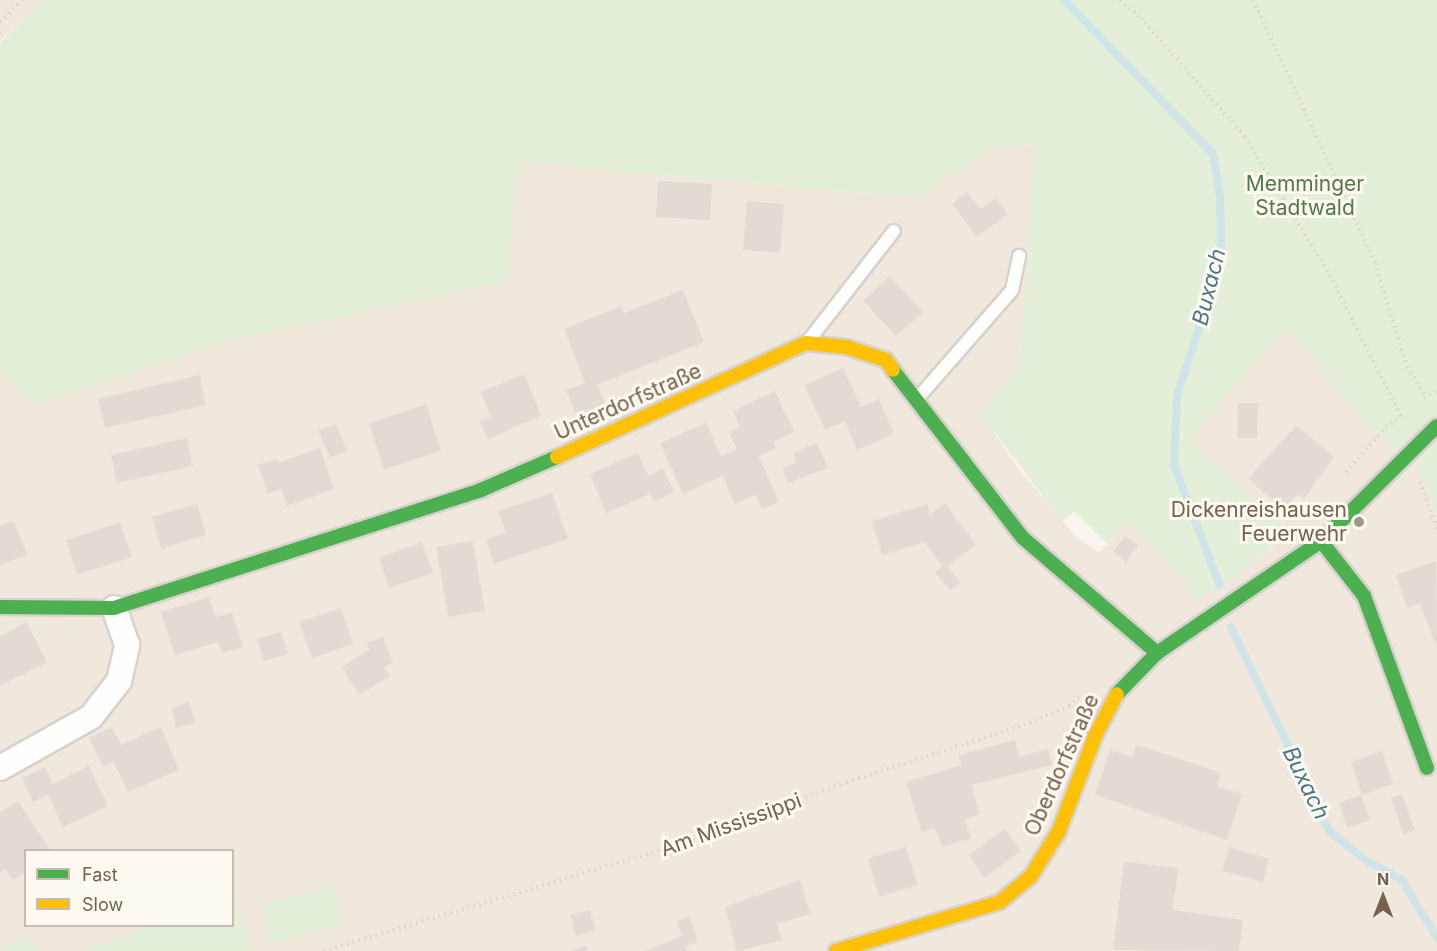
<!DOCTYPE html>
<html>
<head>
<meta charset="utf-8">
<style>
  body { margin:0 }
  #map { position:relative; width:1437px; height:951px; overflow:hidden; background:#f8f5ee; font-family:Inter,sans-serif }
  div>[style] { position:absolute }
  .residential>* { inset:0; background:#f0e8dc }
  .green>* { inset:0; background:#e4efda }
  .stream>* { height:8px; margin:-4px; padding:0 4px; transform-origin:4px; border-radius:4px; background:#d0e4e8 }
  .building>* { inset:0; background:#e2dbd3 }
  .path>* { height:4px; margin-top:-2px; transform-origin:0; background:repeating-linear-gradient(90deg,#dad5d0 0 1.5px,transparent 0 6px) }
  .roads { filter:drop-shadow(2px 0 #d7d2cc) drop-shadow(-2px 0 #d7d2cc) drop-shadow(0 2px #d7d2cc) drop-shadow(0 -2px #d7d2cc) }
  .lane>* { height:12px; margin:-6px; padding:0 6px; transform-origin:6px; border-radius:6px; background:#fefefc }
  .street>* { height:24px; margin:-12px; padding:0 12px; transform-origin:12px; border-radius:12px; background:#fefefc }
  .fast>* { height:14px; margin:-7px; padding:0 7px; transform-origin:7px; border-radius:7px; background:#4caf50 }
  .slow>* { height:14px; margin:-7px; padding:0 7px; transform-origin:7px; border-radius:7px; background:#ffc107 }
  .dots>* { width:16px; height:16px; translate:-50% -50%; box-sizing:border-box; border:3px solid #fefaf1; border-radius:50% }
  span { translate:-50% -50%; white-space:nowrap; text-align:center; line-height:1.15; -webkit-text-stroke:6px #fefaf1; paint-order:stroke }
  .park-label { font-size:21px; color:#517b46 }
  .street-label { font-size:21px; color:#76604e }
  .poi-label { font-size:21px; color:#76604e }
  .right { translate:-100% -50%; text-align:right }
  .water-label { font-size:22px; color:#487888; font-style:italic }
  .legend { position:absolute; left:24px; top:849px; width:210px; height:78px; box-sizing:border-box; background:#fefaf1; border:2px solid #c8bcb0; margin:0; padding:8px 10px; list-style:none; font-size:18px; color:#76604e }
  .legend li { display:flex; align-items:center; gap:12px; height:30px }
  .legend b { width:30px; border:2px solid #c8bcb0 }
  .north { position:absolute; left:1353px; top:867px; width:60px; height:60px; -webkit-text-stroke:4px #fefaf1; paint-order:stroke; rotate:0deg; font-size:16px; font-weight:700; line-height:24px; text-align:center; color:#76604e }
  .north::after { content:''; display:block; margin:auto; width:21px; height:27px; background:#76604e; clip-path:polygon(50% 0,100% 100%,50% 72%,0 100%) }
</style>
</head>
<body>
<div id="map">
  <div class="residential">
    <i style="clip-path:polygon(0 0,43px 0,0 41px)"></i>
    <i style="clip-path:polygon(evenodd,1035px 144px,1020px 358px,983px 416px,1015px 464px,1076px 537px,1099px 552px,1129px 522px,1256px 561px,1271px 547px,1287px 530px,1189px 440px,1286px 327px,1370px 429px,1417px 462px,1437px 516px,1437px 951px,0 951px,0 369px,31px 406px,225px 342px,518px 162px,917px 198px,990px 150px,1035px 144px,26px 850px,232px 850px,232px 926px,26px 926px,26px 850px)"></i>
  </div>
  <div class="green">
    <i style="clip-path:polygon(43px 0,1437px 0,1437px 516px,1417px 462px,1370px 429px,1285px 328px,1189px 440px,1287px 530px,1256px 561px,1197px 600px,1130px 522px,1107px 543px,1074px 512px,1062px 521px,982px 416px,1020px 358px,1034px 144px,990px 150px,918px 198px,518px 162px,507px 281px,225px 342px,31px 406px,0 369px,0 42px)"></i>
    <i style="clip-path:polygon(334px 886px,344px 923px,271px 943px,261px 906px)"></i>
    <i style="clip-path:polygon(234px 898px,252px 951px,81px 951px,155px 926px,232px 926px)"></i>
    <i style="clip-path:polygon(19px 935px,45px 951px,0 951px)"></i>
  </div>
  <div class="stream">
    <i style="left:1064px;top:0;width:214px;rotate:45.9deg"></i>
    <i style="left:1213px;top:154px;width:45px;rotate:81deg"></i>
    <i style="left:1220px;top:198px;width:46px;rotate:88.8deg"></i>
    <i style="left:1221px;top:244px;width:32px;rotate:99deg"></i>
    <i style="left:1216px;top:276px;width:125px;rotate:108.1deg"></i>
    <i style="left:1177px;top:395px;width:70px;rotate:92.5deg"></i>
    <i style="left:1174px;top:465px;width:129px;rotate:69.2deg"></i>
    <i style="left:1231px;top:627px;width:226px;rotate:64.3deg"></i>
    <i style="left:1329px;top:831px;width:48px;rotate:38.3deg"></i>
    <i style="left:1367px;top:861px;width:40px;rotate:28deg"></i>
    <i style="left:1402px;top:880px;width:68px;rotate:58.9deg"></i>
  </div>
  <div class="building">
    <i style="clip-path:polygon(658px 181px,712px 184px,710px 220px,656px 217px)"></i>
    <i style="clip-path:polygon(967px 192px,981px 209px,996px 198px,1008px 214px,977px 237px,952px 204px)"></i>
    <i style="clip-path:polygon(747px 201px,784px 204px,780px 253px,743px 250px)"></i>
    <i style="clip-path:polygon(890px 276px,923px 312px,896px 336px,863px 301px)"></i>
    <i style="clip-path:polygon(683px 290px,704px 342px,597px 385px,606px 405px,577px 417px,566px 390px,585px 383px,564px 329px,621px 306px,624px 313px)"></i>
    <i style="clip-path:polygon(843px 368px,861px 407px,879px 399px,894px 434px,857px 450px,845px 421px,825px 430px,804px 385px)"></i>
    <i style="clip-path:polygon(524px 374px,541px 415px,488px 440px,480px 421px,491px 417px,480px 392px)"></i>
    <i style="clip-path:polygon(199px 375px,206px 405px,105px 428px,98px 399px)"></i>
    <i style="clip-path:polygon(775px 391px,794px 432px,773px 442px,776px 448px,759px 456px,779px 502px,762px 509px,756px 495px,734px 504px,723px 476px,683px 494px,660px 443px,706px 423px,721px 456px,737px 449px,729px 432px,740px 427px,733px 411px)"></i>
    <i style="clip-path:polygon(1238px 403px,1258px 403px,1257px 438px,1237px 438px)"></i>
    <i style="clip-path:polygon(426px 404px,441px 451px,384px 470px,369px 423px)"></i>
    <i style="clip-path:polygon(336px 424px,347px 451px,330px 458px,318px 431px)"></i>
    <i style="clip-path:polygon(1296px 425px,1334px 457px,1304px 499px,1298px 494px,1284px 509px,1248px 479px)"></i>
    <i style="clip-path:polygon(187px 438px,193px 466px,117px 483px,111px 455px)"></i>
    <i style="clip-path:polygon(817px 443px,828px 468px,788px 483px,782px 468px,797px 462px,793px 453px)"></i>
    <i style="clip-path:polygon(320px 448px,334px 489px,287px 506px,281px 489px,268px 494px,258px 465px,277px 459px,278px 463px)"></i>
    <i style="clip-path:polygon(638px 453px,648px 476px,663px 468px,674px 492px,654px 502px,650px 494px,606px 513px,590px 474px)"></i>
    <i style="clip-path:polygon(552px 493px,568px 539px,494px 564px,486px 539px,506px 533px,498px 511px)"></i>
    <i style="clip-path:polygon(945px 503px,976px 545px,947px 566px,961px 583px,950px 591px,935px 572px,942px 566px,925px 542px,882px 555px,872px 521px,927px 504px,930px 514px)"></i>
    <i style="clip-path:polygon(197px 504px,206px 535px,161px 549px,152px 517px)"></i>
    <i style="clip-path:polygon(14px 521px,27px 555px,0 565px,0 526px)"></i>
    <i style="clip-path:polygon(120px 522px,132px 557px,77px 575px,66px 540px)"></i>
    <i style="clip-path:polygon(1125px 536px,1138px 545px,1126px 562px,1113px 552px)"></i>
    <i style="clip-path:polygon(473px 541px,485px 611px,448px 617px,436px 547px)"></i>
    <i style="clip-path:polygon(422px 542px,433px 573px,389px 588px,379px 558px)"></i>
    <i style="clip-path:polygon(1436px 561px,1437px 642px,1435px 643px,1420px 604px,1407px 608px,1396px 575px)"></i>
    <i style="clip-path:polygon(209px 597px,216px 617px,232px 612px,243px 647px,222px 653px,218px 642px,175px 655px,161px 612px)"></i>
    <i style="clip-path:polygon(341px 608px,353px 644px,312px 658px,299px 622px)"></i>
    <i style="clip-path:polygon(26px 622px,47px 662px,0 686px,0 636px)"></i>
    <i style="clip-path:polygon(281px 632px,288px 654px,264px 661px,257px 639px)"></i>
    <i style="clip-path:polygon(383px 637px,393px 663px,384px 667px,390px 676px,359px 695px,342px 667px,369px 650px,367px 643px)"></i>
    <i style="clip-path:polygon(189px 702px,195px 723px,177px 728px,171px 708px)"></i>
    <i style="clip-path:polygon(112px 727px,121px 745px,161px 727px,179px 770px,128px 792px,114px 762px,103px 767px,89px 738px)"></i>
    <i style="clip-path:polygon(1015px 740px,1019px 757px,1048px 749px,1052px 765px,971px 785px,980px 814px,965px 819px,971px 838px,942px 847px,935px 828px,922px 832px,906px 782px,961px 765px,959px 755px)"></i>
    <i style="clip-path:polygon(1137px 745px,1221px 773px,1217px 786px,1242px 794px,1227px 840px,1095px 795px,1110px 750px,1132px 757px)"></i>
    <i style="clip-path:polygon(1382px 751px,1393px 784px,1362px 795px,1351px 762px)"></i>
    <i style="clip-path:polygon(89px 766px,108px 806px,63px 827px,48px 795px,33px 802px,22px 778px,45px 767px,53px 784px)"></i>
    <i style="clip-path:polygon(1402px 794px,1415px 830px,1403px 834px,1391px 798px)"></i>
    <i style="clip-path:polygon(1361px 795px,1370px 820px,1347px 828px,1339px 803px)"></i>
    <i style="clip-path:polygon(18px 801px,50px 850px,26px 850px,26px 872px,13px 880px,5px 869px,0 873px,0 812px)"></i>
    <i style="clip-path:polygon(1005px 829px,1021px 851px,984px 878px,969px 855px)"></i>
    <i style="clip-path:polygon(906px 847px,918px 885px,879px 897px,868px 858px)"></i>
    <i style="clip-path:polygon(1229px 847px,1269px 859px,1263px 882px,1222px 871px)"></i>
    <i style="clip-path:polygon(1124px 862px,1178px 868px,1173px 910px,1243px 920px,1239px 951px,1113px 950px)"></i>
    <i style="clip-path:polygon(800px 880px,810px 914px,777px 924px,782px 940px,737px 951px,725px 907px)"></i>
    <i style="clip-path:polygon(590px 910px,596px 930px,576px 936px,570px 915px)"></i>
    <i style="clip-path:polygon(690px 917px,698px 942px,686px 946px,687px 951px,645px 951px,682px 936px,677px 921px)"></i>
    <i style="clip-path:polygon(586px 945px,588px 951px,571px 951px)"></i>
  </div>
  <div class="path">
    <i style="left:1120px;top:0;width:28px;rotate:41deg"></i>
    <i style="left:1141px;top:18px;width:158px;rotate:48.8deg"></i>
    <i style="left:1245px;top:137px;width:162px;rotate:58.4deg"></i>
    <i style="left:1330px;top:275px;width:159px;rotate:63.4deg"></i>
    <i style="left:1253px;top:0;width:290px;rotate:65.1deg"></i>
    <i style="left:1375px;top:263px;width:109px;rotate:72.9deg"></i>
    <i style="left:1407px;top:367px;width:36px;rotate:58deg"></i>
    <i style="left:0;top:22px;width:31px;rotate:-45deg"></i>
    <i style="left:1424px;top:398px;width:15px;rotate:-28deg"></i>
    <i style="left:1346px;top:472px;width:60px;rotate:-48.4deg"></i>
    <i style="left:1386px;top:427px;width:22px;rotate:-36deg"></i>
    <i style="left:1420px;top:482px;width:50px;rotate:70.1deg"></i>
    <i style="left:324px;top:951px;width:380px;rotate:-16.7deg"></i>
    <i style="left:688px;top:842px;width:170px;rotate:-20.7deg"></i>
    <i style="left:847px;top:782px;width:186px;rotate:-17.9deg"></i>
    <i style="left:1024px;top:725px;width:49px;rotate:-22.9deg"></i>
    <i style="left:1069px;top:706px;width:18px;rotate:-41deg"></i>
  </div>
  <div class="roads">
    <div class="lane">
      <i style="left:809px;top:340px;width:138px;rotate:-52.1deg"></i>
      <i style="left:917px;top:399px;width:145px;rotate:-48.9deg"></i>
      <i style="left:1012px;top:290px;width:35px;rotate:-78deg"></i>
    </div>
    <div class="street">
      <i style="left:0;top:768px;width:104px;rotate:-29.3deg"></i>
      <i style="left:91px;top:717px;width:46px;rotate:-52.1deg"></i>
      <i style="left:119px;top:681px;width:37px;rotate:-77deg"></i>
      <i style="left:127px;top:645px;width:39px;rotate:-109deg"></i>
    </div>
    <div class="fast">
      <i style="left:893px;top:370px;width:212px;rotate:52.3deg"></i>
      <i style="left:1023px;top:538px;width:177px;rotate:40.6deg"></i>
      <i style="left:1321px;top:541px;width:70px;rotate:52deg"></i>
      <i style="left:1364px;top:596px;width:183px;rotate:69.9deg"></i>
      <i style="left:0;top:607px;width:114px;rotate:0.5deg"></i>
      <i style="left:114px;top:608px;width:386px;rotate:-17.8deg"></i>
      <i style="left:481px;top:490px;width:83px;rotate:-23.5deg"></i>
      <i style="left:1117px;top:694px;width:57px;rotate:-45.7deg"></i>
      <i style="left:1157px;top:653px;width:199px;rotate:-34.3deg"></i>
      <i style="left:1321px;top:541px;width:163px;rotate:-44.8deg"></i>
    </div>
    <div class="slow">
      <i style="left:557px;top:457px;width:274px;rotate:-24.6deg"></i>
      <i style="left:806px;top:343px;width:40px;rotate:5.7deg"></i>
      <i style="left:846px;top:347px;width:42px;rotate:18deg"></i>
      <i style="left:886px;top:360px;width:12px;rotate:55deg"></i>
      <i style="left:836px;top:951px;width:171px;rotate:-16.6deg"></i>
      <i style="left:1000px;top:902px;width:40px;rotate:-40deg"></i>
      <i style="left:1031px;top:876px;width:53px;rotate:-58.1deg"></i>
      <i style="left:1059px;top:831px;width:102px;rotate:-69.2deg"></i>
      <i style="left:1095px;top:736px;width:47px;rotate:-62.4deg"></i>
    </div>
  </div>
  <div class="dots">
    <i style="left:1359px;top:522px;background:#a49486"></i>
  </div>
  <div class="park-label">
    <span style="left:1305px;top:196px">Memminger<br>Stadtwald</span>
  </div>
  <div class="street-label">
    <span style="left:628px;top:402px;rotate:-24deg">Unterdorfstraße</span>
    <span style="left:1062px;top:765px;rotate:-66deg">Oberdorfstraße</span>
    <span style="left:731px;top:825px;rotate:-20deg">Am Mississippi</span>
  </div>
  <div class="poi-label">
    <span class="right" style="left:1347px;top:522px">Dickenreishausen<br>Feuerwehr</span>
  </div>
  <div class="water-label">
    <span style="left:1209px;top:287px;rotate:-76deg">Buxach</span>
    <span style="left:1306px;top:783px;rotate:64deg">Buxach</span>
  </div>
  <ul class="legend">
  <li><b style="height:8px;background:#4caf50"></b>Fast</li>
  <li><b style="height:8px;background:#ffc107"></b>Slow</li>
  </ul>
  <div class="north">N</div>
</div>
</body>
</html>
